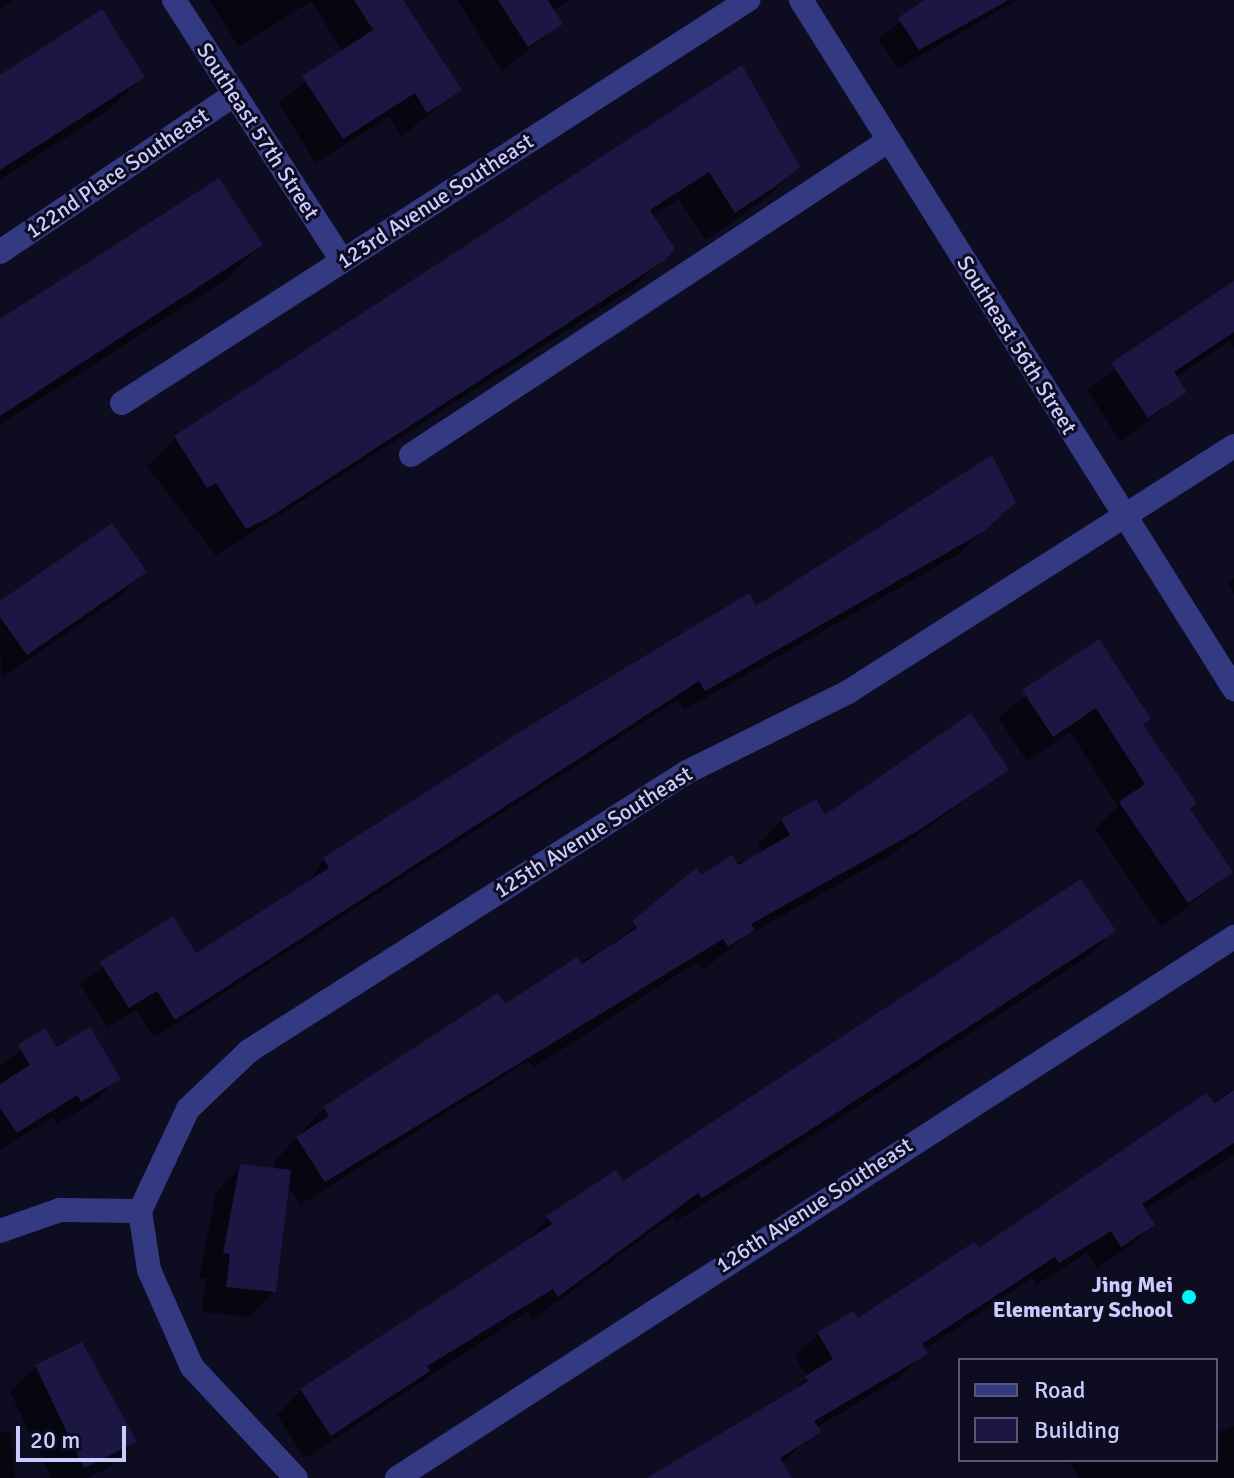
<!DOCTYPE html>
<html>
<head>
<meta charset="utf-8">
<style>
  body { margin:0 }
  #map { position:relative; width:1234px; height:1478px; overflow:hidden; background:#0d0c20; font-family:Signika,sans-serif }
  div>[style] { position:absolute }
  .shadow>* { inset:0; background:#0007 }
  .building>* { inset:0; background:#1b1742 }
  .minor>* { height:24px; margin:-12px; padding:0 12px; transform-origin:12px; border-radius:12px; background:#343a82 }
  .dots>* { width:22px; height:22px; translate:-50% -50%; box-sizing:border-box; border:4px solid #0d0c20; border-radius:50% }
  span { translate:-50% -50%; white-space:nowrap; text-align:center; line-height:1.15; -webkit-text-stroke:6px #0d0c20; paint-order:stroke }
  .street-label { font-size:22px; color:#cbcbff }
  .poi-label { font-size:22px; color:#cbcbff; font-weight:700 }
  .right { translate:-100% -50%; text-align:right }
  .legend { position:absolute; left:958px; top:1358px; width:260px; height:104px; box-sizing:border-box; background:#0d0c20; border:2px solid #595879; margin:0; padding:10px 14px; list-style:none; font-size:24px; color:#cbcbff }
  .legend li { display:flex; align-items:center; gap:16px; height:40px }
  .legend b { width:40px; border:2px solid #595879 }
  .scale { position:absolute; left:16px; top:1426px; width:110px; height:36px; box-sizing:border-box; border:4px solid #cbcbff; border-top:0; padding-left:10px; font-size:24px; line-height:28px; white-space:nowrap; color:#cbcbff; -webkit-text-stroke:6px #0d0c20; paint-order:stroke }
</style>
</head>
<body>
<div id="map">
  <div class="shadow">
    <i style="clip-path:polygon(0 0,13px 0,0 8px)"></i>
    <i style="clip-path:polygon(209px 0,401px 0,459px 90px,401px 137px,389px 117px,316px 163px,278px 103px,343px 52px,311px 1px,239px 47px)"></i>
    <i style="clip-path:polygon(457px 0,570px 0,553px 11px,561px 24px,502px 71px)"></i>
    <i style="clip-path:polygon(925px 0,1017px 0,898px 69px,878px 40px)"></i>
    <i style="clip-path:polygon(741px 68px,797px 167px,769px 196px,706px 240px,679px 199px,652px 216px,673px 248px,633px 288px,216px 556px,147px 466px,175px 438px)"></i>
    <i style="clip-path:polygon(143px 76px,110px 109px,0 180px,0 77px)"></i>
    <i style="clip-path:polygon(260px 245px,228px 278px,0 425px,0 322px)"></i>
    <i style="clip-path:polygon(1234px 281px,1234px 348px,1230px 341px,1175px 378px,1184px 392px,1121px 442px,1087px 390px)"></i>
    <i style="clip-path:polygon(993px 522px,960px 553px,684px 710px,678px 700px,154px 1038px,136px 1010px,108px 1027px,80px 984px,172px 919px,196px 956px,307px 885px,324px 859px,756px 609px)"></i>
    <i style="clip-path:polygon(144px 572px,119px 597px,1px 679px,0 603px)"></i>
    <i style="clip-path:polygon(1234px 578px,1234px 594px,1228px 584px)"></i>
    <i style="clip-path:polygon(1099px 642px,1188px 810px,1231px 872px,1162px 927px,1095px 829px,1118px 806px,1070px 732px,1027px 761px,998px 717px)"></i>
    <i style="clip-path:polygon(1006px 770px,889px 856px,746px 936px,703px 970px,697px 962px,533px 1068px,528px 1061px,300px 1205px,287px 1184px,274px 1292px,249px 1317px,202px 1312px,206px 1279px,199px 1278px,216px 1192px,241px 1166px,278px 1170px,273px 1163px,324px 1108px,609px 946px,701px 878px,763px 853px,758px 845px,782px 820px,824px 818px)"></i>
    <i style="clip-path:polygon(1113px 931px,1089px 956px,784px 1154px,676px 1221px,673px 1216px,533px 1320px,528px 1312px,305px 1458px,277px 1415px,301px 1390px,525px 1244px,548px 1218px)"></i>
    <i style="clip-path:polygon(45px 1031px,56px 1049px,118px 1078px,95px 1101px,57px 1124px,53px 1117px,0 1150px,0 1066px)"></i>
    <i style="clip-path:polygon(1234px 1089px,1234px 1155px,1143px 1210px,1152px 1225px,1129px 1247px,1097px 1268px,1087px 1252px,1036px 1285px,1032px 1278px,923px 1350px,902px 1376px,816px 1428px,782px 1464px,790px 1478px,650px 1478px,790px 1394px,807px 1377px,795px 1356px,818px 1334px,853px 1313px,858px 1321px,978px 1251px)"></i>
    <i style="clip-path:polygon(36px 1366px,135px 1442px,109px 1468px,87px 1478px,51px 1478px,10px 1392px)"></i>
    <i style="clip-path:polygon(1234px 1426px,1234px 1478px,1079px 1478px,1068px 1460px,1216px 1460px,1216px 1433px)"></i>
    <i style="clip-path:polygon(11px 1432px,15px 1478px,0 1478px,0 1433px)"></i>
  </div>
  <div class="building">
    <i style="clip-path:polygon(354px 0,403px 0,462px 90px,427px 113px,415px 93px,343px 139px,302px 76px,373px 30px)"></i>
    <i style="clip-path:polygon(498px 0,548px 0,563px 24px,528px 47px)"></i>
    <i style="clip-path:polygon(924px 0,1009px 0,919px 50px,898px 18px)"></i>
    <i style="clip-path:polygon(102px 9px,145px 77px,0 170px,0 75px)"></i>
    <i style="clip-path:polygon(742px 65px,800px 167px,776px 186px,735px 213px,709px 172px,650px 210px,675px 249px,665px 260px,270px 517px,246px 529px,216px 483px,207px 488px,174px 436px)"></i>
    <i style="clip-path:polygon(219px 178px,263px 245px,0 416px,0 319px)"></i>
    <i style="clip-path:polygon(1234px 281px,1234px 332px,1174px 372px,1187px 392px,1148px 418px,1111px 363px)"></i>
    <i style="clip-path:polygon(992px 455px,1016px 502px,983px 532px,705px 691px,699px 681px,175px 1020px,157px 991px,129px 1008px,100px 962px,173px 916px,196px 953px,329px 868px,323px 858px,526px 728px,749px 593px,756px 606px)"></i>
    <i style="clip-path:polygon(112px 523px,147px 572px,27px 655px,0 617px,0 601px)"></i>
    <i style="clip-path:polygon(1099px 639px,1151px 719px,1143px 725px,1197px 803px,1190px 809px,1233px 872px,1188px 903px,1119px 802px,1145px 784px,1096px 708px,1053px 737px,1022px 690px)"></i>
    <i style="clip-path:polygon(971px 713px,1009px 770px,916px 832px,751px 924px,755px 930px,728px 947px,723px 939px,325px 1182px,296px 1137px,329px 1116px,323px 1107px,498px 993px,505px 1004px,577px 957px,582px 964px,637px 928px,632px 921px,696px 868px,701px 875px,732px 855px,738px 865px,790px 835px,781px 819px,816px 799px,825px 815px)"></i>
    <i style="clip-path:polygon(1081px 879px,1116px 931px,810px 1130px,702px 1198px,698px 1193px,558px 1297px,553px 1289px,427px 1366px,430px 1371px,331px 1436px,300px 1389px,552px 1224px,546px 1216px,616px 1170px,623px 1181px)"></i>
    <i style="clip-path:polygon(90px 1027px,121px 1079px,81px 1102px,77px 1095px,17px 1133px,0 1108px,0 1084px,30px 1065px,18px 1045px,45px 1028px,57px 1047px)"></i>
    <i style="clip-path:polygon(1234px 1090px,1234px 1143px,1142px 1204px,1155px 1225px,1121px 1247px,1111px 1231px,1059px 1263px,1055px 1257px,922px 1344px,928px 1354px,814px 1421px,821px 1432px,780px 1458px,792px 1478px,647px 1478px,808px 1381px,805px 1376px,833px 1359px,817px 1332px,854px 1311px,858px 1318px,974px 1242px,979px 1248px,1206px 1093px,1214px 1103px)"></i>
    <i style="clip-path:polygon(240px 1164px,291px 1170px,276px 1292px,226px 1287px,230px 1254px,223px 1253px)"></i>
    <i style="clip-path:polygon(82px 1342px,137px 1442px,84px 1468px,35px 1365px)"></i>
  </div>
  <div class="minor">
    <i style="left:174px;top:0;width:310px;rotate:57.2deg"></i>
    <i style="left:801px;top:0;width:814px;rotate:57.85deg"></i>
    <i style="left:0;top:252px;width:282px;rotate:-33.9deg"></i>
    <i style="left:122px;top:403px;width:745px;rotate:-32.77deg"></i>
    <i style="left:411px;top:455px;width:571px;rotate:-33.36deg"></i>
    <i style="left:140px;top:1211px;width:60px;rotate:81.3deg"></i>
    <i style="left:149px;top:1270px;width:106px;rotate:66.1deg"></i>
    <i style="left:192px;top:1367px;width:152px;rotate:46.9deg"></i>
    <i style="left:0;top:1231px;width:64px;rotate:-19.3deg"></i>
    <i style="left:60px;top:1210px;width:80px;rotate:0.7deg"></i>
    <i style="left:140px;top:1211px;width:113px;rotate:-64.8deg"></i>
    <i style="left:188px;top:1109px;width:84px;rotate:-43.6deg"></i>
    <i style="left:249px;top:1051px;width:519px;rotate:-32.5deg"></i>
    <i style="left:687px;top:772px;width:180px;rotate:-26.4deg"></i>
    <i style="left:848px;top:692px;width:458px;rotate:-32.5deg"></i>
    <i style="left:397px;top:1478px;width:997px;rotate:-32.88deg"></i>
  </div>
  <div class="dots">
    <i style="left:1189px;top:1297px;background:#00f6f4"></i>
  </div>
  <div class="street-label">
    <span style="left:258px;top:131px;rotate:57deg">Southeast 57th Street</span>
    <span style="left:117px;top:173px;rotate:-34deg">122nd Place Southeast</span>
    <span style="left:435px;top:201px;rotate:-33deg">123rd Avenue Southeast</span>
    <span style="left:1017px;top:345px;rotate:58deg">Southeast 56th Street</span>
    <span style="left:593px;top:832px;rotate:-32deg">125th Avenue Southeast</span>
    <span style="left:814px;top:1205px;rotate:-33deg">126th Avenue Southeast</span>
  </div>
  <div class="poi-label">
    <span class="right" style="left:1173px;top:1297px">Jing Mei<br>Elementary School</span>
  </div>
  <ul class="legend">
  <li><b style="height:10px;background:#343a82"></b>Road</li>
  <li><b style="height:22px;background:#1b1742"></b>Building</li>
  </ul>
  <div class="scale">20 m</div>
</div>
</body>
</html>
